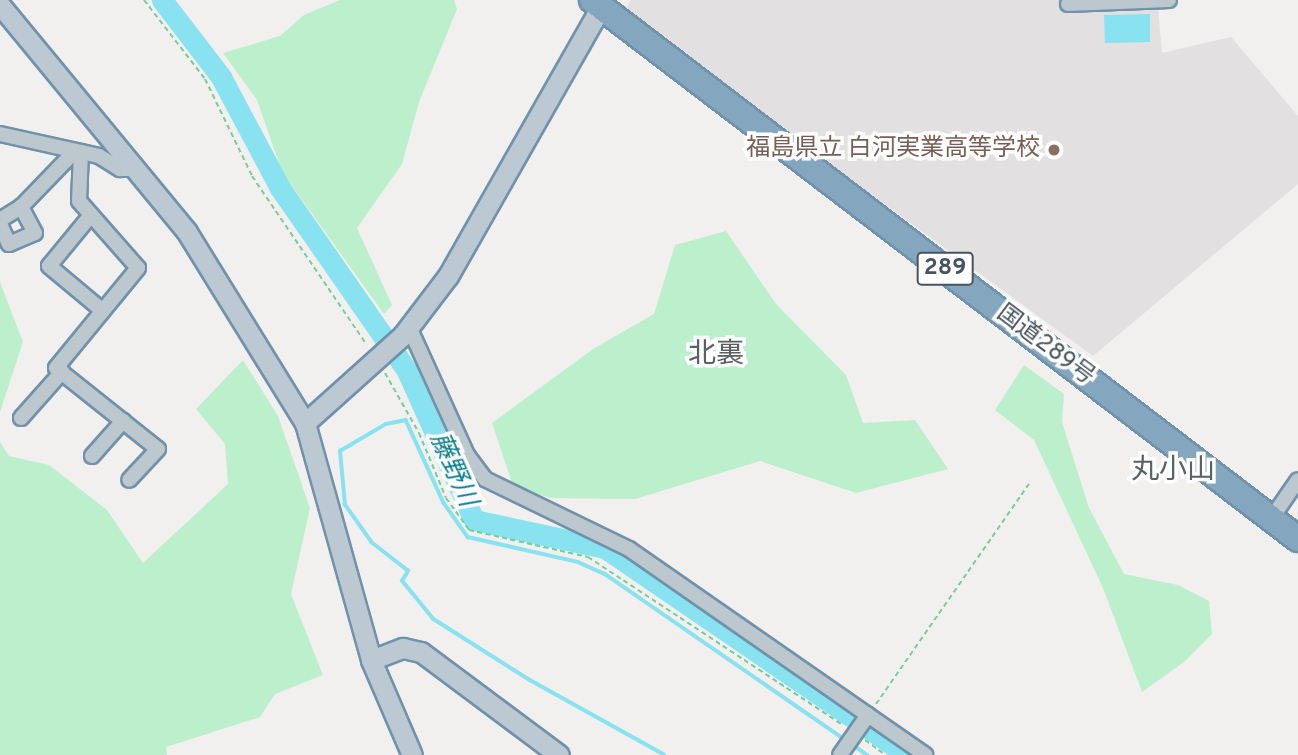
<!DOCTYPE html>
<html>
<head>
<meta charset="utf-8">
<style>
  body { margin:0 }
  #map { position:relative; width:1298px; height:755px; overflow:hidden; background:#f2efef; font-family:Overpass,"Noto Sans JP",sans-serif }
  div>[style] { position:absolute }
  .education>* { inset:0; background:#e3e0e1 }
  .green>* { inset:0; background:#bcf0cc }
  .water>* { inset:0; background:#88e2ef }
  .stream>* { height:3.5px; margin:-1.75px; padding:0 1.75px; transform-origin:1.75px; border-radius:1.75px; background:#88e2ef }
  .river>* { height:21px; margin:-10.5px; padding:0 10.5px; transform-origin:10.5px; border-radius:10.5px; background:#88e2ef }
  .path>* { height:2px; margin-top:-1px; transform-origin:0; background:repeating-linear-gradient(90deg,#73cf9a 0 5px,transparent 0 8.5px) }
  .roads { filter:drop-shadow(2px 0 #7092ab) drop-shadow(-2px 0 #7092ab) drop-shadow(0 2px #7092ab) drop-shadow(0 -2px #7092ab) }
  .street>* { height:14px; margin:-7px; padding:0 7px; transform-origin:7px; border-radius:7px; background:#bcc8ce }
  .secondary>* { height:19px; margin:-9.5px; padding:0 9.5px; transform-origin:9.5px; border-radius:9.5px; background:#bcc9d3 }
  .highway>* { height:24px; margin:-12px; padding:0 12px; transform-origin:12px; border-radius:12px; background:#85a6bf }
  .dots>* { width:19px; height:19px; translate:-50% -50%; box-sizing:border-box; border:4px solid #fff; border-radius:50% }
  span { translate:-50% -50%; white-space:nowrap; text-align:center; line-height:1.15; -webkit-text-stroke:7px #fff; paint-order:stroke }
  .shield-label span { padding:2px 5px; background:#fff; border:2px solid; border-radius:5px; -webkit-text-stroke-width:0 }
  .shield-label { font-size:23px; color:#46545d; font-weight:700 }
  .education-label { font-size:24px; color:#785e54 }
  .right { translate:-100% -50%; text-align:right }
  .street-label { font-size:24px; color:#46545d }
  .water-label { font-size:26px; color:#0a7f8f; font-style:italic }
  .quarter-label { font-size:28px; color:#5b6064 }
</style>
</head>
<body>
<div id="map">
  <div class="education">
    <i style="clip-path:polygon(631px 0,1145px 0,1158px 7px,1162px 53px,1231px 37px,1298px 116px,1298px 184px,1093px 356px,623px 14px)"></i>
  </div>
  <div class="green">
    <i style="clip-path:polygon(340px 0,454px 0,457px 9px,419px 102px,402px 164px,357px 228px,392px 305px,384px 314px,282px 172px,257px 100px,223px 53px,280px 36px,304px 15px)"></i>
    <i style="clip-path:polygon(726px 231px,776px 304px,846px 375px,863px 423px,915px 420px,948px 469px,856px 493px,760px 461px,635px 499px,550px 498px,513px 486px,492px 423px,593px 349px,654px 314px,675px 245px)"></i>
    <i style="clip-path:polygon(0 282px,23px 342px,0 412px)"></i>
    <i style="clip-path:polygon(243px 360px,278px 416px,310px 508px,291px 594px,323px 675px,275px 694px,260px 717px,166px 747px,167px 755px,0 755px,0 442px,9px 456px,49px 465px,107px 510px,143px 563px,228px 484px,225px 444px,196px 409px)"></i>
    <i style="clip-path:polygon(1024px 365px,1064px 394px,1062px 422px,1089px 508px,1124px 574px,1178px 585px,1209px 601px,1212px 634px,1184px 662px,1142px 692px,1103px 588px,1034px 440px,995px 410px)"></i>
  </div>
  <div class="water">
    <i style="clip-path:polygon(1150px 14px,1150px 42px,1105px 43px,1104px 15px)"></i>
  </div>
  <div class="stream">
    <i style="left:852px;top:744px;width:19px;rotate:36deg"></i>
    <i style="left:664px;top:755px;width:154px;rotate:-150.9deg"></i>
    <i style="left:529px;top:680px;width:114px;rotate:-147.6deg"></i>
    <i style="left:433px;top:619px;width:49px;rotate:-129.2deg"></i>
    <i style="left:402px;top:581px;width:12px;rotate:-59deg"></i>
    <i style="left:408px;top:571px;width:46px;rotate:-142.1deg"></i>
    <i style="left:372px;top:543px;width:47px;rotate:-125.4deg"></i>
    <i style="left:345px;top:505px;width:54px;rotate:-95.3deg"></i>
    <i style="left:340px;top:451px;width:53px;rotate:-30.4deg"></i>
    <i style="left:386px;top:424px;width:20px;rotate:-11deg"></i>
    <i style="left:406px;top:420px;width:91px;rotate:65.4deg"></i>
    <i style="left:444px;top:503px;width:42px;rotate:54.8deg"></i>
    <i style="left:468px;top:537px;width:113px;rotate:12.8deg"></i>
    <i style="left:578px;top:562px;width:30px;rotate:24deg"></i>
    <i style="left:605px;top:574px;width:289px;rotate:34.6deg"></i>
  </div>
  <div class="river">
    <i style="left:162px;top:0;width:97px;rotate:52.5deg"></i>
    <i style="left:221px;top:77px;width:126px;rotate:62deg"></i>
    <i style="left:280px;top:188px;width:223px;rotate:55.2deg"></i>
    <i style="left:407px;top:371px;width:163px;rotate:65.8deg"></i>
    <i style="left:474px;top:520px;width:134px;rotate:12.1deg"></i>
    <i style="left:605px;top:548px;width:366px;rotate:34.4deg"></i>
  </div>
  <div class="path">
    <i style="left:144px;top:0;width:100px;rotate:52.3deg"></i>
    <i style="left:205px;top:79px;width:108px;rotate:64.1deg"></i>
    <i style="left:252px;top:176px;width:204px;rotate:55.8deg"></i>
    <i style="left:385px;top:373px;width:69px;rotate:60.5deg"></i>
    <i style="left:419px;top:433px;width:70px;rotate:67.4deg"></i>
    <i style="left:446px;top:498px;width:39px;rotate:54deg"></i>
    <i style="left:469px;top:530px;width:122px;rotate:12.8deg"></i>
    <i style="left:588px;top:557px;width:305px;rotate:33.4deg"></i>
    <i style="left:876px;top:704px;width:268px;rotate:-55.2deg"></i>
    <i style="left:865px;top:740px;width:26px;rotate:36deg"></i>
  </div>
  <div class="roads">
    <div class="street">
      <i style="left:1068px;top:4px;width:101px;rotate:-2.3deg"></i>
      <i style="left:0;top:134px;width:101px;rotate:12.5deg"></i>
      <i style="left:99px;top:156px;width:25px;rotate:32deg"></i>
      <i style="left:120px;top:169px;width:18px"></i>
      <i style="left:81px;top:152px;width:49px;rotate:92.3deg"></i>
      <i style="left:79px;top:201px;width:89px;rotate:48.6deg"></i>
      <i style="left:138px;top:268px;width:129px;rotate:129.4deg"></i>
      <i style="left:56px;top:368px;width:130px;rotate:38.5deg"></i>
      <i style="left:158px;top:449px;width:42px;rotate:133.1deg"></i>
      <i style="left:91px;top:215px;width:66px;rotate:129.5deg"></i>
      <i style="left:49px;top:266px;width:70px;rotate:39.8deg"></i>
      <i style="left:0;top:220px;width:25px;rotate:-32deg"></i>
      <i style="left:21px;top:207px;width:78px;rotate:-46deg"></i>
      <i style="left:0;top:224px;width:22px;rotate:66deg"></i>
      <i style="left:9px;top:244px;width:28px;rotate:-23deg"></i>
      <i style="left:35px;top:233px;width:30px;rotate:-118deg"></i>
      <i style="left:409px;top:327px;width:141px;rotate:65.6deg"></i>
      <i style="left:467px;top:455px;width:30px;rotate:53deg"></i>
      <i style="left:485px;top:479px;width:160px;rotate:25.9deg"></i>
      <i style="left:629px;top:549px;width:361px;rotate:34.8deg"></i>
      <i style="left:21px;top:418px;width:62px;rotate:-48.3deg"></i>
      <i style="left:92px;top:456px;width:47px;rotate:-48.5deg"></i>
      <i style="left:1271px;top:519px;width:47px;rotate:-55.3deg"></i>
      <i style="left:840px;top:755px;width:49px;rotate:-55deg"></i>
    </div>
    <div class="secondary">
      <i style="left:0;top:5px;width:294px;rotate:50.5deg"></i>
      <i style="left:187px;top:232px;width:225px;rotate:58.3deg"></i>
      <i style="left:305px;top:423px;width:246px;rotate:74.4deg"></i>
      <i style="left:371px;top:660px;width:103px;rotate:66.7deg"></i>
      <i style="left:305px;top:423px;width:132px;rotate:-41.9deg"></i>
      <i style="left:403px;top:335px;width:74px;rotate:-52.7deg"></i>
      <i style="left:448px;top:276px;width:309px;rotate:-60.4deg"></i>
      <i style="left:371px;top:660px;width:34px;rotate:-21deg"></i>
      <i style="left:403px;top:648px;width:18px;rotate:13deg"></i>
      <i style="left:421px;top:652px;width:172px;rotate:36.7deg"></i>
    </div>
    <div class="highway">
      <i style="left:592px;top:0;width:888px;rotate:37.36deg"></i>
    </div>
  </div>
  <div class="dots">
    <i style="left:1054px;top:150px;background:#8d6e63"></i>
  </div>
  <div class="shield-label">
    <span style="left:945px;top:269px">289</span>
  </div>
  <div class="education-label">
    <span class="right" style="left:1040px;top:150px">福島県立 白河実業高等学校</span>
  </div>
  <div class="street-label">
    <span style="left:1045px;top:346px;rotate:37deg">国道289号</span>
  </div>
  <div class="water-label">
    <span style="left:452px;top:470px;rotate:66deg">藤野川</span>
  </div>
  <div class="quarter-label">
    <span style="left:716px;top:355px">北裏</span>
    <span style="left:1173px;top:471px">丸小山</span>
  </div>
</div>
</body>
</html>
